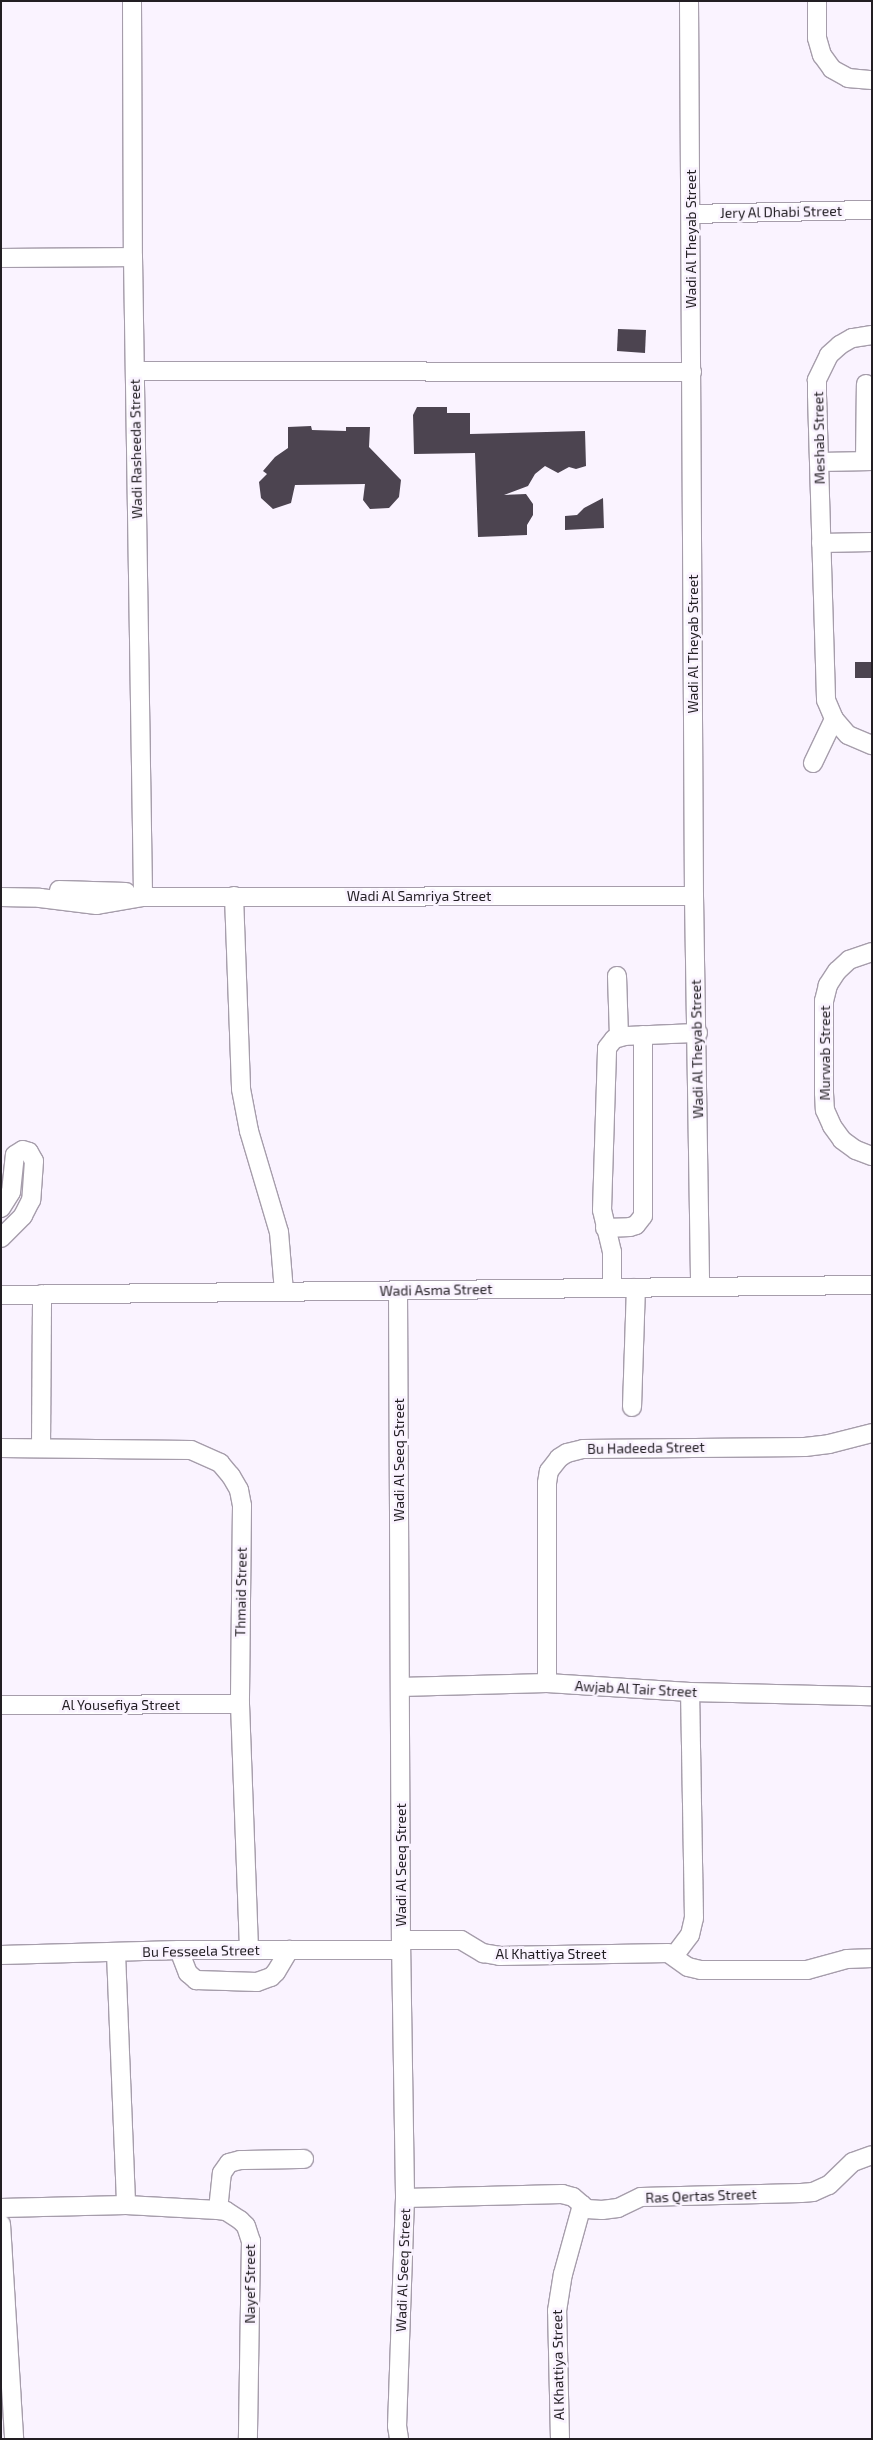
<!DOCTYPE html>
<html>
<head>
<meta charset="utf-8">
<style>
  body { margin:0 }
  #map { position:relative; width:873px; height:2440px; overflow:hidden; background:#faf3ff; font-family:"Exo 2",sans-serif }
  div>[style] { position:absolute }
  .building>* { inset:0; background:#4c4450 }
  .roads { filter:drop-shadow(1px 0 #a69dab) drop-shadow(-1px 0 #a69dab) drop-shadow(0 1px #a69dab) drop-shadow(0 -1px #a69dab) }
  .minor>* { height:18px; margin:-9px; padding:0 9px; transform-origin:9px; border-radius:9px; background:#fff }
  span { translate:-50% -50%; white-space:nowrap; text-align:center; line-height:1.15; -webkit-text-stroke:5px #faf3ff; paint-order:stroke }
  .street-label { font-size:14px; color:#221e23 }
  .frame { position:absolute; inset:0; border:2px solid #221e23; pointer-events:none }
</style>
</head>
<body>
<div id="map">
  <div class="building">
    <i style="clip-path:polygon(618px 329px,646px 330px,645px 353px,617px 351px)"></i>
    <i style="clip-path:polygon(417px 407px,447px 407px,447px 413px,470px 413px,470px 434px,585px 431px,586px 466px,576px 469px,569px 467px,558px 473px,545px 466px,535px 474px,528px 486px,504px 495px,526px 494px,533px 504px,533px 515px,527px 525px,527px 535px,478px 537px,475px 453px,414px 454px,413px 415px)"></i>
    <i style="clip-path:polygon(311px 426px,312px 430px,346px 431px,346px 427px,370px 427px,369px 447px,401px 480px,399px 497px,389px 508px,370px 509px,363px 500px,365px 484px,295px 485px,291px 503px,273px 509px,261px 498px,259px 482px,267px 474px,263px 471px,275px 457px,288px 448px,288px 427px)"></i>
    <i style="clip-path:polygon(603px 498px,604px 528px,565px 530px,565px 516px,577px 515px,584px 508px)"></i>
    <i style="clip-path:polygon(855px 662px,872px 662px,872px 678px,855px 678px)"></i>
  </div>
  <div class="roads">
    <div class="minor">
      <i style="left:132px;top:1px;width:256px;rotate:89.8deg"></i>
      <i style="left:133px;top:257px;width:640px;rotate:89.1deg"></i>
      <i style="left:689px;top:1px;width:895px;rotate:89.68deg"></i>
      <i style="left:694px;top:896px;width:391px;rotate:89.1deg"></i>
      <i style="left:817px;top:1px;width:37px;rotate:90deg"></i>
      <i style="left:817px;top:38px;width:18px;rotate:74deg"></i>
      <i style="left:822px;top:55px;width:17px;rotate:54deg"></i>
      <i style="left:832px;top:69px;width:18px;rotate:29deg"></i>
      <i style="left:848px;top:78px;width:24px;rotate:5deg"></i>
      <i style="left:691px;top:214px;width:181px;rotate:-1.3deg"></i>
      <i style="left:1px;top:258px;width:132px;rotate:-0.4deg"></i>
      <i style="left:872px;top:335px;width:20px;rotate:171deg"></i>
      <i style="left:852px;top:338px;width:14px;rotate:150deg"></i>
      <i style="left:840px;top:345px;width:15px;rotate:138deg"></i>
      <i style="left:829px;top:355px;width:28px;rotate:116deg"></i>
      <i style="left:817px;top:380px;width:15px;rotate:90deg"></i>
      <i style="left:817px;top:395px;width:305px;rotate:88.3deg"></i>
      <i style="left:826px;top:700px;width:21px;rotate:67deg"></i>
      <i style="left:834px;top:719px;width:21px;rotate:49deg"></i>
      <i style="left:848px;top:735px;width:26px;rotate:23deg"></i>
      <i style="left:135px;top:371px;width:557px;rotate:0.1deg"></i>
      <i style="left:865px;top:461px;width:77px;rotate:-89.3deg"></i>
      <i style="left:819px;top:462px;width:53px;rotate:-1.1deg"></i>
      <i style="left:821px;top:543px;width:51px;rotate:-1.1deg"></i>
      <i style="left:813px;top:763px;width:49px;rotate:-64.5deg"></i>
      <i style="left:59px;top:890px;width:67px;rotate:1.7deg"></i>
      <i style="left:234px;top:896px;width:193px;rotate:87.9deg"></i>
      <i style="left:241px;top:1089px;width:43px;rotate:79.2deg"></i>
      <i style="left:249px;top:1131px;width:105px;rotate:73.5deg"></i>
      <i style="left:279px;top:1232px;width:60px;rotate:85.2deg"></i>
      <i style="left:1px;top:897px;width:39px;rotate:1deg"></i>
      <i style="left:40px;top:898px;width:57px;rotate:7deg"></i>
      <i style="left:97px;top:905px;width:47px;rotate:-9.9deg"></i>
      <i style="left:143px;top:897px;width:551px;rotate:-0.1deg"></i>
      <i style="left:872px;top:952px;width:24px;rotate:161deg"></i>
      <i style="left:849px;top:960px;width:16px;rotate:137deg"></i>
      <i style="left:837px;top:971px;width:17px;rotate:123deg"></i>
      <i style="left:828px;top:985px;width:16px;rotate:104deg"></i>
      <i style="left:824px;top:1001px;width:92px;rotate:90deg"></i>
      <i style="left:824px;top:1093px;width:17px;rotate:87deg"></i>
      <i style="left:825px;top:1110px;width:17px;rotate:66deg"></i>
      <i style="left:832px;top:1126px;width:17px;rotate:54deg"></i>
      <i style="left:842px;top:1140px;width:17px;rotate:36deg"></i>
      <i style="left:856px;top:1150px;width:17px;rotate:21deg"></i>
      <i style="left:617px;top:976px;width:61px;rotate:88.1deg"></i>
      <i style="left:1px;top:1208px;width:19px;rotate:-58deg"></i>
      <i style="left:11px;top:1192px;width:37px;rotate:-84deg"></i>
      <i style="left:15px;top:1155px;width:9px;rotate:-32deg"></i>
      <i style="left:23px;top:1150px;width:6px;rotate:18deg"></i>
      <i style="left:29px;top:1152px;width:10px;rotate:61deg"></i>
      <i style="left:34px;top:1161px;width:39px;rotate:94deg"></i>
      <i style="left:31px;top:1200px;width:18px;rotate:117deg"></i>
      <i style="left:23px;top:1216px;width:31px;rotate:135deg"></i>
      <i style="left:605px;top:1228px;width:25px;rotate:-2deg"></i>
      <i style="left:630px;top:1227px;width:6px;rotate:-18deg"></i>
      <i style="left:636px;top:1225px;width:11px;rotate:-52deg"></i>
      <i style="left:643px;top:1216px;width:181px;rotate:-90deg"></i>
      <i style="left:612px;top:1288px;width:36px;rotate:-90deg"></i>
      <i style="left:612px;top:1252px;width:43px;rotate:-103.4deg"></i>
      <i style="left:602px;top:1210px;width:162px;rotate:-88.2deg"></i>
      <i style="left:607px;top:1048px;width:11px;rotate:-52deg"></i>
      <i style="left:614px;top:1039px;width:11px;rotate:-15deg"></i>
      <i style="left:625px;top:1036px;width:73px;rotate:-2.4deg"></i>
      <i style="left:398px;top:1291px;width:649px;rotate:89.74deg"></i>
      <i style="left:401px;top:1940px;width:258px;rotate:89.1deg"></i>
      <i style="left:405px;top:2198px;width:228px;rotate:92deg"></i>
      <i style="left:397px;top:2426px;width:13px;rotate:81deg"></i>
      <i style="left:1px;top:1295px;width:871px;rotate:-0.66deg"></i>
      <i style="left:632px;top:1407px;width:119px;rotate:-88.1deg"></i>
      <i style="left:41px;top:1447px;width:153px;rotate:-89.6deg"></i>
      <i style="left:1px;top:1448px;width:190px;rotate:0.6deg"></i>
      <i style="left:191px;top:1450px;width:32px;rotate:24deg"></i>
      <i style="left:220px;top:1463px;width:17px;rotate:50deg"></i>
      <i style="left:231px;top:1476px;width:16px;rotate:60deg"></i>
      <i style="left:239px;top:1490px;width:16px;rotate:79deg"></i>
      <i style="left:242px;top:1506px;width:198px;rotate:90.6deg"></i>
      <i style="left:240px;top:1704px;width:246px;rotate:87.9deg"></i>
      <i style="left:547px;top:1683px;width:200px;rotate:-90deg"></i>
      <i style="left:547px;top:1483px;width:12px;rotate:-81deg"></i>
      <i style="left:549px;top:1471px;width:16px;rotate:-52deg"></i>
      <i style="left:559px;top:1458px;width:9px;rotate:-32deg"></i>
      <i style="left:567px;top:1453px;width:16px;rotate:-14deg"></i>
      <i style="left:583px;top:1449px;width:222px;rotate:-0.5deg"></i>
      <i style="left:805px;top:1447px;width:24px;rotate:-7deg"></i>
      <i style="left:829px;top:1444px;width:44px;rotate:-14.3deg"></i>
      <i style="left:400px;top:1687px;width:147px;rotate:-1.6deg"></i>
      <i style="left:547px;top:1683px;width:143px;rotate:3.6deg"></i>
      <i style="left:690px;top:1692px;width:182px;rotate:1.3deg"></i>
      <i style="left:1px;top:1705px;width:239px;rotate:-0.2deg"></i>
      <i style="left:401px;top:1940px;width:60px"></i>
      <i style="left:461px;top:1940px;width:26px;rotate:31deg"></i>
      <i style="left:483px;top:1953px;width:17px;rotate:10deg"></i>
      <i style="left:500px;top:1956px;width:168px;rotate:-1deg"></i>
      <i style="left:668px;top:1953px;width:24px;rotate:35deg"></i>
      <i style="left:688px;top:1967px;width:13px;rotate:13deg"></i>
      <i style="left:701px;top:1970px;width:106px"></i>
      <i style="left:807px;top:1970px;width:41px;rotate:-15.4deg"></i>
      <i style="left:847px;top:1959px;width:25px;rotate:-2deg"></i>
      <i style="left:179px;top:1950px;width:25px;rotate:69deg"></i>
      <i style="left:188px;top:1973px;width:11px;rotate:41deg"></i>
      <i style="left:196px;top:1980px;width:61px;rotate:1.9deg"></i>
      <i style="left:257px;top:1982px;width:15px;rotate:-20deg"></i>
      <i style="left:271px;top:1977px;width:7px;rotate:-45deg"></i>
      <i style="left:276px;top:1972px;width:26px;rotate:-59deg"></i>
      <i style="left:116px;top:1953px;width:252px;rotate:87.7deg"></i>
      <i style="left:1px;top:1955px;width:178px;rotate:-1.6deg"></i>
      <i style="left:179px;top:1950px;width:222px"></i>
      <i style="left:674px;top:1956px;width:26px;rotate:-53deg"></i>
      <i style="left:690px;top:1935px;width:17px;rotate:-77deg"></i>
      <i style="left:694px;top:1918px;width:226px;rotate:-91deg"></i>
      <i style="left:405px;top:2198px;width:157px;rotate:-1.5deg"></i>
      <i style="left:562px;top:2194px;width:11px;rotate:15deg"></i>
      <i style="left:573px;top:2197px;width:18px;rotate:41deg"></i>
      <i style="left:587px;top:2209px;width:15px;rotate:4deg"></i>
      <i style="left:602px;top:2210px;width:16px;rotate:-7deg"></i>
      <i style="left:618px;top:2208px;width:25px;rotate:-26deg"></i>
      <i style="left:641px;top:2197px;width:160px;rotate:-1.4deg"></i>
      <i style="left:801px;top:2193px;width:12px;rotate:-5deg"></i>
      <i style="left:813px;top:2192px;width:17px;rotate:-24deg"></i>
      <i style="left:829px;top:2185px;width:33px;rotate:-44deg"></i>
      <i style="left:853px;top:2162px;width:20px;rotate:-20deg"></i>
      <i style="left:1px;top:2208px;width:125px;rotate:-1.4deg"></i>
      <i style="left:126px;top:2205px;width:92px;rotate:3.1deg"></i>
      <i style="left:218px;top:2210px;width:8px;rotate:7deg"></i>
      <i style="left:226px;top:2211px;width:17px;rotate:33deg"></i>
      <i style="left:240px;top:2220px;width:8px;rotate:45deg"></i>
      <i style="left:246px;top:2226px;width:16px;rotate:72deg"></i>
      <i style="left:251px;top:2241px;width:198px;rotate:90.9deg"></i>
      <i style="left:218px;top:2210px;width:37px;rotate:-84deg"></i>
      <i style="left:222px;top:2173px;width:12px;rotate:-55deg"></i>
      <i style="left:229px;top:2163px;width:11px;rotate:-15deg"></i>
      <i style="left:240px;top:2160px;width:64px;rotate:-0.9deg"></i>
      <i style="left:1px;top:2224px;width:215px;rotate:86.5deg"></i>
      <i style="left:560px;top:2439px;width:128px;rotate:-91.3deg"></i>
      <i style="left:557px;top:2311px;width:37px;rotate:-81deg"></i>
      <i style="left:563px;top:2274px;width:72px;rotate:-74.6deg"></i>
    </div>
  </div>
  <div class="street-label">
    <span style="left:781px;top:212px;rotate:-1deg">Jery Al Dhabi Street</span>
    <span style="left:691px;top:239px;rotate:-90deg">Wadi Al Theyab Street</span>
    <span style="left:819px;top:438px;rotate:-91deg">Meshab Street</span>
    <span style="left:136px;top:449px;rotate:-91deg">Wadi Rasheeda Street</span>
    <span style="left:693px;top:644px;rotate:-90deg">Wadi Al Theyab Street</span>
    <span style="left:419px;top:896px">Wadi Al Samriya Street</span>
    <span style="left:697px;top:1049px;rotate:-91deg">Wadi Al Theyab Street</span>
    <span style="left:825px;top:1053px;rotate:-90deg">Murwab Street</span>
    <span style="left:436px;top:1290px;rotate:-1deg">Wadi Asma Street</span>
    <span style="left:646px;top:1448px;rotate:-1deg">Bu Hadeeda Street</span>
    <span style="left:399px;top:1460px;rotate:-90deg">Wadi Al Seeq Street</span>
    <span style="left:241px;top:1592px;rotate:-89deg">Thmaid Street</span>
    <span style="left:636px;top:1689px;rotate:3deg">Awjab Al Tair Street</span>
    <span style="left:121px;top:1705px">Al Yousefiya Street</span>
    <span style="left:401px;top:1865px;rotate:-90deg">Wadi Al Seeq Street</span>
    <span style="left:201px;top:1951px;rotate:-1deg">Bu Fesseela Street</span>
    <span style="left:551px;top:1954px">Al Khattiya Street</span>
    <span style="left:701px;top:2196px;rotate:-2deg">Ras Qertas Street</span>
    <span style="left:403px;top:2270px;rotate:-88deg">Wadi Al Seeq Street</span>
    <span style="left:250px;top:2284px;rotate:-90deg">Nayef Street</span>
    <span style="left:558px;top:2365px;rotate:-91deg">Al Khattiya Street</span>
  </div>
  <div class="frame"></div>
</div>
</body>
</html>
